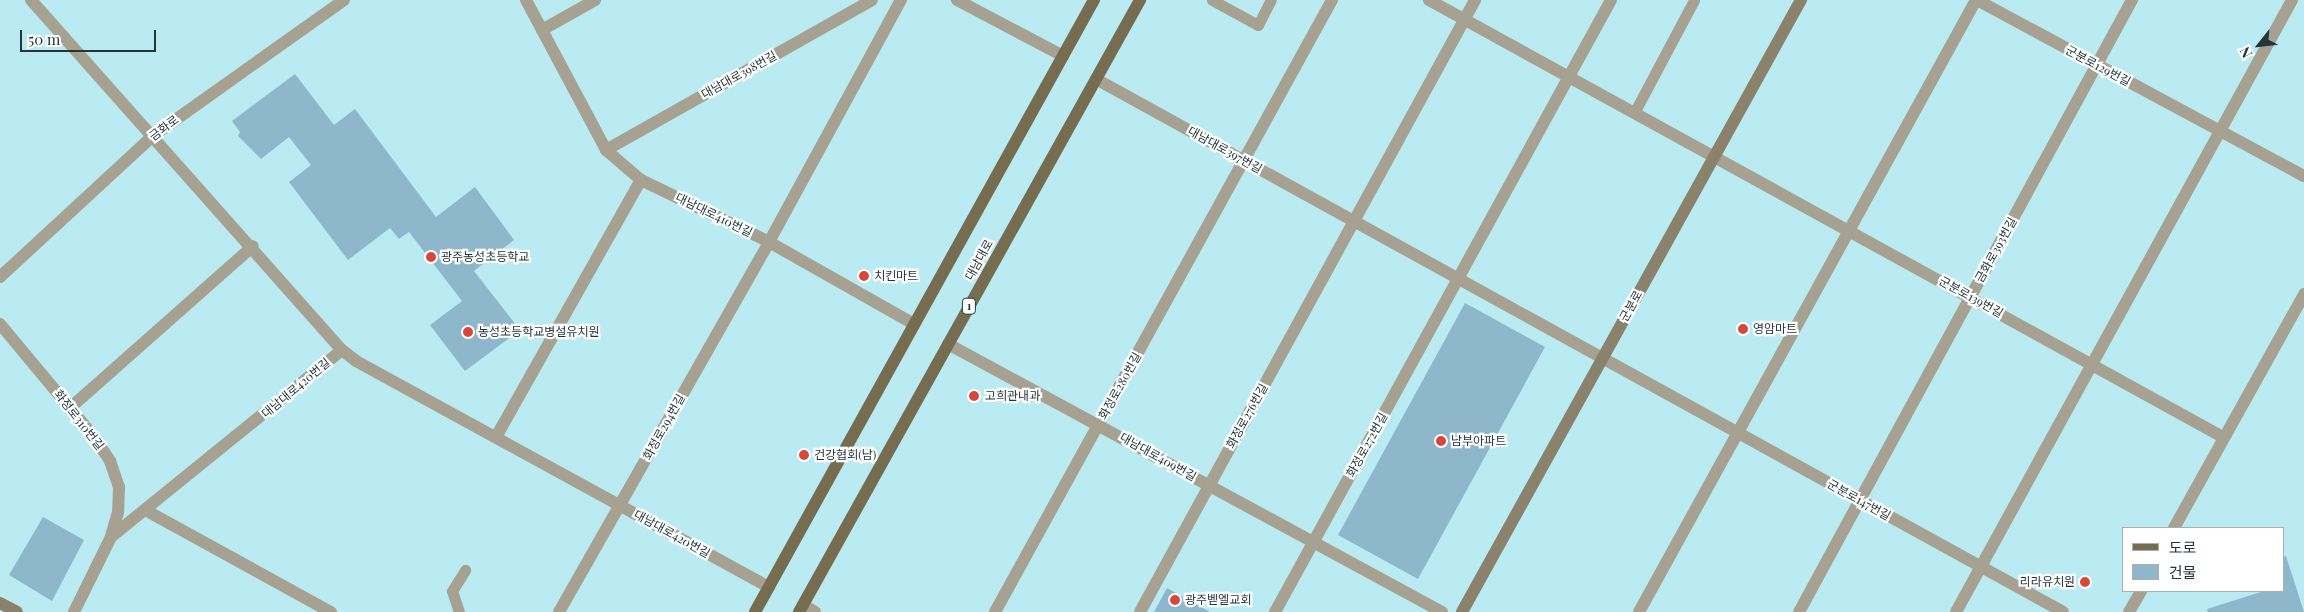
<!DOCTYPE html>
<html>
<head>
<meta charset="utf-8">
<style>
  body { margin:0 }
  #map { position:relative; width:2304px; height:612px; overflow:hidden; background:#baebf3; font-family:"Playfair Display","Noto Sans KR",serif }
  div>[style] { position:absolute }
  .building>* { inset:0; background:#8fb7cb }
  .lane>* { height:11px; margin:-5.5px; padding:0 5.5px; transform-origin:5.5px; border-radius:5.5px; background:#a7a191 }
  .street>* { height:12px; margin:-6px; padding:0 6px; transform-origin:6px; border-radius:6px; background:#a7a191 }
  .secondary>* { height:12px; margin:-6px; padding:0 6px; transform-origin:6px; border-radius:6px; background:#8b826b }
  .primary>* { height:12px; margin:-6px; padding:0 6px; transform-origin:6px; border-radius:6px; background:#766c4f }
  .dots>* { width:14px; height:14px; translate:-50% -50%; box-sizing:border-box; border:2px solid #fff; border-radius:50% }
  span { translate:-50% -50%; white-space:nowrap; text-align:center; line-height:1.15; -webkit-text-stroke:4.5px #fff; paint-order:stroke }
  .shield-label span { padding:1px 4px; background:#fff; border:1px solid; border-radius:4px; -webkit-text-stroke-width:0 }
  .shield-label { font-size:11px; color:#223639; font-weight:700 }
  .street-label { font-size:12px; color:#223639 }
  .poi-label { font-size:12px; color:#223639 }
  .left { translate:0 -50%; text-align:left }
  .right { translate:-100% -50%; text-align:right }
  .legend { position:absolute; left:2122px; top:527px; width:162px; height:65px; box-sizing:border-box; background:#fff; border:1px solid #a7afb0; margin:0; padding:6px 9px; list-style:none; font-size:15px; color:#223639 }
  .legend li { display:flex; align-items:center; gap:10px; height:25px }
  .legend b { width:25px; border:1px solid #a7afb0 }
  .north { position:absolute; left:2234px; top:20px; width:50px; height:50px; -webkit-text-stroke:4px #fff; paint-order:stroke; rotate:241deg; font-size:14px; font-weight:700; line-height:20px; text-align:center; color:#223639 }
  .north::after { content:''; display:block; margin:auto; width:18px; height:22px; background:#223639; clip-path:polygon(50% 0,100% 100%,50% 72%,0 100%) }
  .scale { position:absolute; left:20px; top:30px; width:136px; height:22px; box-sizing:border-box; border:2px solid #223639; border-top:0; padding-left:6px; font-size:15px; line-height:18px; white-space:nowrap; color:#223639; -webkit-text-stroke:4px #fff; paint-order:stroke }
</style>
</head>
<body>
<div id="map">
  <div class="building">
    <i style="clip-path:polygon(295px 74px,334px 125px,355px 109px,436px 217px,475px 187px,514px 240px,474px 271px,520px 330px,465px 371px,430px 325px,462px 301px,409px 232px,399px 239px,390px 228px,348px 260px,289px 182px,311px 165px,289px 137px,261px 159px,238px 136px,240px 132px,232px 121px)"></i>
    <i style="clip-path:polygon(1465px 303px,1545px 347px,1418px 579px,1338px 535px)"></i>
    <i style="clip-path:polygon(43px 517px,84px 540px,52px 601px,9px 575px)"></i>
    <i style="clip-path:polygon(2286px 556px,2304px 612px,2208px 612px,2207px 609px,2264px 591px,2283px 591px,2283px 557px)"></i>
    <i style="clip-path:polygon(1167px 588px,1210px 612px,1154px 612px)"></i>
  </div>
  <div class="lane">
    <i style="left:1212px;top:0;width:52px;rotate:28.5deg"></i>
    <i style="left:1258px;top:25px;width:28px;rotate:-63deg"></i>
    <i style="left:1634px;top:113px;width:128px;rotate:-62deg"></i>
    <i style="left:459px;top:612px;width:22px;rotate:-108deg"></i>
    <i style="left:452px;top:591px;width:25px;rotate:-58deg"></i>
  </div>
  <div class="street">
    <i style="left:31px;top:0;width:468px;rotate:48.4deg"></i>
    <i style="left:342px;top:350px;width:18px;rotate:38deg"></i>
    <i style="left:356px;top:361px;width:471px;rotate:28.7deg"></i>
    <i style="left:526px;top:0;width:170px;rotate:61.9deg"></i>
    <i style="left:606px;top:150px;width:46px;rotate:40.6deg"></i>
    <i style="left:641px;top:180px;width:142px;rotate:25.8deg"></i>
    <i style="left:769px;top:242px;width:167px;rotate:29.5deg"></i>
    <i style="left:957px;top:0;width:120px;rotate:27.8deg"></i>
    <i style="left:1429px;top:0;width:906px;rotate:28.83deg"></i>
    <i style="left:1977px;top:0;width:371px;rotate:28.3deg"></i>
    <i style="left:542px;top:30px;width:61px;rotate:-29.5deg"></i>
    <i style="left:1096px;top:79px;width:1104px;rotate:28.86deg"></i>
    <i style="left:606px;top:150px;width:305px;rotate:-29.4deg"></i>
    <i style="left:0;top:277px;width:209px;rotate:-42.7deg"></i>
    <i style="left:154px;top:135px;width:233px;rotate:-35.4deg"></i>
    <i style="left:0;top:324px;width:147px;rotate:50.2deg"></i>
    <i style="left:94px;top:437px;width:29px;rotate:56deg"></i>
    <i style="left:110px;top:461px;width:28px;rotate:71deg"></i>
    <i style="left:119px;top:487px;width:25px;rotate:92deg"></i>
    <i style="left:118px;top:512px;width:26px;rotate:106deg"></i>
    <i style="left:111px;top:537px;width:84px;rotate:116.3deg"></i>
    <i style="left:948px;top:344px;width:562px;rotate:28.48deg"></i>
    <i style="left:70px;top:408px;width:244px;rotate:-41.5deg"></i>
    <i style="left:496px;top:437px;width:295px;rotate:-60.6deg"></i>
    <i style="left:147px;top:511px;width:210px;rotate:28.8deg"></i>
    <i style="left:2174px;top:528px;width:268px;rotate:-60.9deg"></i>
    <i style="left:111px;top:537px;width:297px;rotate:-39deg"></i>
    <i style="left:803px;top:605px;width:14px;rotate:30deg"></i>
    <i style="left:559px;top:612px;width:425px;rotate:-60.4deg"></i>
    <i style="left:769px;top:242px;width:276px;rotate:-61.4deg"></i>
    <i style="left:995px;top:612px;width:699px;rotate:-61.16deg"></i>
    <i style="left:1140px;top:612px;width:698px;rotate:-61.3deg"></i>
    <i style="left:1275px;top:612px;width:698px;rotate:-61.23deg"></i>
    <i style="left:1639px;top:612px;width:699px;rotate:-61.16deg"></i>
    <i style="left:1799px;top:612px;width:697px;rotate:-61.45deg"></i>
    <i style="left:1956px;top:612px;width:698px;rotate:-61.23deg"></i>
    <i style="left:2129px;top:612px;width:24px;rotate:-60deg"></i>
  </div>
  <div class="secondary">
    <i style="left:0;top:603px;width:19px;rotate:28deg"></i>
    <i style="left:1462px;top:612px;width:700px;rotate:-61.02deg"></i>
  </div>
  <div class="primary">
    <i style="left:755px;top:612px;width:700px;rotate:-61.02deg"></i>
    <i style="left:799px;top:612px;width:701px;rotate:-60.87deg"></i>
  </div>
  <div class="dots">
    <i style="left:431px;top:257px;background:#d6493a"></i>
    <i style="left:864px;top:276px;background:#d6493a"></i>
    <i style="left:1743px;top:329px;background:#d6493a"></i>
    <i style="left:468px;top:332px;background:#d6493a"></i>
    <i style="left:974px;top:396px;background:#d6493a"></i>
    <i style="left:1441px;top:441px;background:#d6493a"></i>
    <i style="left:804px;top:455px;background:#d6493a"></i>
    <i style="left:2085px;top:582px;background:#d6493a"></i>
    <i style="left:1175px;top:600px;background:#d6493a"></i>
  </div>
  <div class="shield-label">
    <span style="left:969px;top:306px">1</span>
  </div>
  <div class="street-label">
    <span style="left:2098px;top:66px;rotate:28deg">군분로129번길</span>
    <span style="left:739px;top:75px;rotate:-29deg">대남대로398번길</span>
    <span style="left:164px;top:128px;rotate:-37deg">금화로</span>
    <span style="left:1225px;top:150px;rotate:29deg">대남대로397번길</span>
    <span style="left:714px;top:215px;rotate:26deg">대남대로410번길</span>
    <span style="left:1996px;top:250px;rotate:-61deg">금화로393번길</span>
    <span style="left:979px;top:260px;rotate:-61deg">대남대로</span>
    <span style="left:1971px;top:297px;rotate:29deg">군분로139번길</span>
    <span style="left:1631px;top:306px;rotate:-61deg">군분로</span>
    <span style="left:1120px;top:386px;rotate:-61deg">화정로280번길</span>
    <span style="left:296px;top:388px;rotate:-40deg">대남대로420번길</span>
    <span style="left:1247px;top:416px;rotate:-61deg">화정로276번길</span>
    <span style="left:79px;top:420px;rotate:52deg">화정로310번길</span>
    <span style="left:664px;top:427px;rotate:-61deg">화정로294번길</span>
    <span style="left:1367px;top:445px;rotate:-61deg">화정로272번길</span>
    <span style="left:1158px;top:457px;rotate:29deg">대남대로409번길</span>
    <span style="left:1859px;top:500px;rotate:29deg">군분로147번길</span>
    <span style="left:672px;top:534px;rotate:29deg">대남대로420번길</span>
  </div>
  <div class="poi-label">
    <span class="left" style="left:441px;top:257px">광주농성초등학교</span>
    <span class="left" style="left:874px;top:276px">치킨마트</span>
    <span class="left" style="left:1753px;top:329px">영암마트</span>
    <span class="left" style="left:478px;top:332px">농성초등학교병설유치원</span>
    <span class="left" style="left:985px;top:396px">고희관내과</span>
    <span class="left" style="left:1451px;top:441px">남부아파트</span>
    <span class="left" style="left:814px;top:455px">건강협회(남)</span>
    <span class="right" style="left:2075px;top:582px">리라유치원</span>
    <span class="left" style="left:1185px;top:600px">광주벧엘교회</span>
  </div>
  <ul class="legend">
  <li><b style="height:6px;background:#766c4f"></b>도로</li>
  <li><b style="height:14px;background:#8fb7cb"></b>건물</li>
  </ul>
  <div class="north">N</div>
  <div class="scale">50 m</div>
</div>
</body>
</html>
